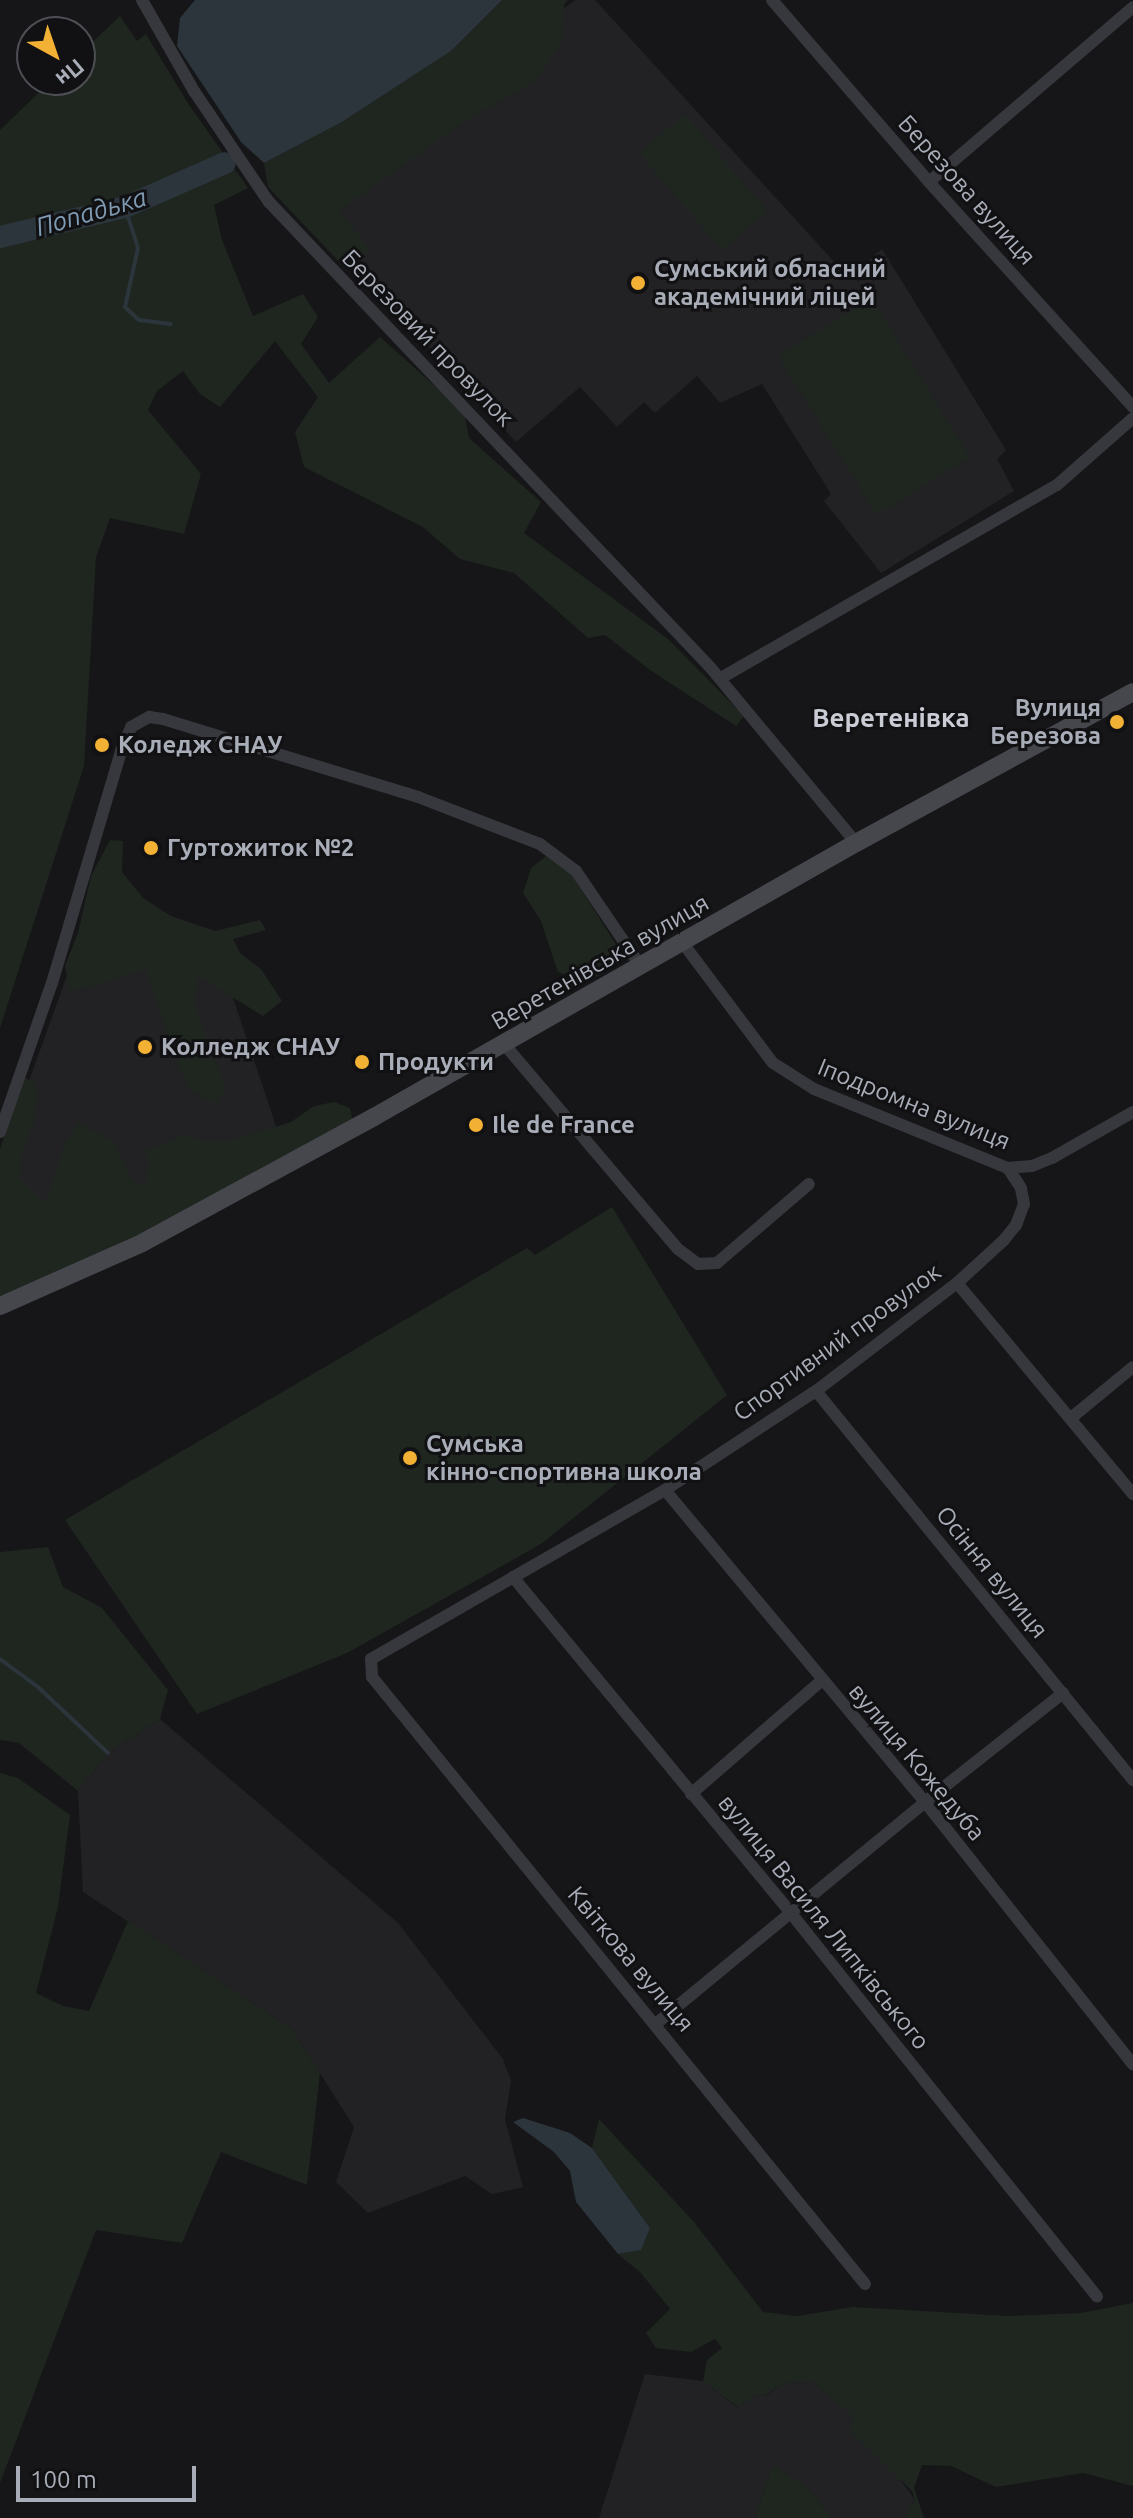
<!DOCTYPE html>
<html>
<head>
<meta charset="utf-8">
<style>
  body { margin:0 }
  #map { position:relative; width:1133px; height:2518px; overflow:hidden; background:#161618; font-family:Ubuntu,sans-serif }
  div>[style] { position:absolute }
  .built>* { inset:0; background:#222225 }
  .green>* { inset:0; background:#1e261f }
  .water>* { inset:0; background:#2c353c }
  .stream>* { height:4px; margin:-2px; padding:0 2px; transform-origin:2px; border-radius:2px; background:#2c353c }
  .river>* { height:22px; margin:-11px; padding:0 11px; transform-origin:11px; border-radius:11px; background:#2c353c }
  .street>* { height:12px; margin:-6px; padding:0 6px; transform-origin:6px; border-radius:6px; background:#37383d }
  .secondary>* { height:18px; margin:-9px; padding:0 9px; transform-origin:9px; border-radius:9px; background:#45474d }
  .dots>* { width:22px; height:22px; translate:-50% -50%; box-sizing:border-box; border:4px solid #111113; border-radius:50% }
  span { translate:-50% -50%; white-space:nowrap; text-align:center; line-height:1.15; -webkit-text-stroke:6px #111113; paint-order:stroke }
  .street-label { font-size:24px; color:#a8adb8 }
  .poi-label { font-size:24px; color:#a8adb8; font-weight:700 }
  .left { translate:0 -50%; text-align:left }
  .right { translate:-100% -50%; text-align:right }
  .water-label { font-size:26px; color:#7f9bb3; font-style:italic }
  .neighbourhood-label { font-size:26px; color:#c9ccd4; font-weight:700 }
  .north { position:absolute; left:16px; top:16px; width:80px; height:80px; box-sizing:border-box; background:#111113; border:2px solid #4d4f55; border-radius:50%; rotate:140deg; font-size:22px; font-weight:700; line-height:32px; text-align:center; color:#a8adb8 }
  .north::after { content:''; display:block; margin:auto; width:28px; height:36px; background:#f2b134; clip-path:polygon(50% 0,100% 100%,50% 72%,0 100%) }
  .scale { position:absolute; left:16px; top:2466px; width:180px; height:36px; box-sizing:border-box; border:4px solid #a8adb8; border-top:0; padding-left:10px; font-size:24px; line-height:28px; white-space:nowrap; color:#a8adb8; -webkit-text-stroke:6px #111113; paint-order:stroke }
</style>
</head>
<body>
<div id="map">
  <div class="built">
    <i style="clip-path:polygon(575px 0,595px 0,848px 277px,882px 249px,1006px 450px,997px 459px,1014px 491px,881px 573px,824px 501px,831px 494px,762px 384px,720px 403px,697px 376px,655px 413px,644px 402px,617px 427px,580px 387px,516px 442px,303px 207px)"></i>
    <i style="clip-path:polygon(95px 898px,214px 941px,285px 1153px,0 1297px,0 1161px)"></i>
    <i style="clip-path:polygon(160px 1719px,398px 1923px,503px 2059px,511px 2081px,505px 2119px,523px 2187px,492px 2194px,465px 2176px,368px 2213px,336px 2182px,354px 2127px,292px 2029px,83px 1892px,78px 1791px,108px 1753px)"></i>
    <i style="clip-path:polygon(645px 2374px,703px 2381px,738px 2408px,755px 2395px,766px 2396px,783px 2383px,813px 2382px,854px 2416px,915px 2500px,904px 2518px,831px 2518px,809px 2489px,773px 2466px,755px 2518px,599px 2518px)"></i>
  </div>
  <div class="green">
    <i style="clip-path:polygon(502px 0,568px 0,564px 5px,561px 44px,536px 81px,471px 117px,339px 211px,371px 250px,345px 268px,268px 187px,264px 163px,342px 122px,451px 51px)"></i>
    <i style="clip-path:polygon(120px 16px,137px 41px,146px 34px,189px 105px,248px 188px,214px 205px,222px 240px,253px 316px,303px 294px,318px 317px,301px 344px,329px 383px,380px 337px,464px 412px,469px 438px,541px 502px,524px 533px,668px 639px,744px 716px,736px 726px,650px 670px,605px 635px,588px 638px,514px 573px,460px 559px,423px 527px,304px 467px,295px 432px,318px 397px,275px 341px,220px 407px,200px 394px,183px 371px,157px 391px,148px 410px,201px 474px,184px 534px,110px 518px,96px 557px,84px 766px,0 1028px,0 130px,52px 80px,80px 80px,80px 54px)"></i>
    <i style="clip-path:polygon(685px 114px,767px 211px,722px 250px,639px 153px)"></i>
    <i style="clip-path:polygon(871px 298px,970px 457px,877px 515px,778px 356px)"></i>
    <i style="clip-path:polygon(110px 840px,123px 841px,122px 872px,143px 898px,171px 916px,215px 931px,260px 920px,266px 930px,233px 939px,240px 953px,261px 969px,282px 1001px,263px 1016px,198px 976px,194px 1003px,226px 1088px,216px 1105px,191px 1090px,181px 1071px,146px 970px,70px 992px,65px 966px,78px 933px,91px 876px)"></i>
    <i style="clip-path:polygon(546px 856px,572px 875px,622px 954px,602px 974px,584px 982px,558px 972px,541px 921px,523px 893px,531px 868px)"></i>
    <i style="clip-path:polygon(23px 1077px,35px 1083px,37px 1095px,33px 1126px,21px 1153px,20px 1178px,46px 1204px,63px 1147px,79px 1123px,112px 1140px,132px 1180px,145px 1186px,149px 1164px,146px 1151px,184px 1135px,204px 1141px,234px 1140px,291px 1122px,314px 1106px,334px 1102px,350px 1108px,352px 1119px,244px 1182px,0 1305px,0 1149px)"></i>
    <i style="clip-path:polygon(612px 1207px,727px 1395px,541px 1544px,347px 1653px,197px 1714px,65px 1520px,527px 1248px,535px 1255px)"></i>
    <i style="clip-path:polygon(48px 1547px,63px 1587px,102px 1608px,168px 1690px,160px 1719px,108px 1753px,78px 1791px,19px 1743px,0 1740px,0 1552px)"></i>
    <i style="clip-path:polygon(0 1773px,18px 1778px,70px 1815px,58px 1907px,36px 1993px,63px 2006px,89px 2011px,128px 1921px,292px 2029px,320px 2073px,307px 2185px,221px 2152px,182px 2243px,96px 2230px,0 2483px)"></i>
    <i style="clip-path:polygon(599px 2119px,694px 2222px,763px 2312px,797px 2316px,853px 2307px,1008px 2316px,1081px 2313px,1133px 2303px,1133px 2486px,1083px 2473px,996px 2487px,951px 2466px,922px 2465px,914px 2488px,924px 2518px,904px 2518px,915px 2500px,912px 2491px,850px 2431px,853px 2416px,813px 2382px,783px 2383px,765px 2396px,755px 2395px,739px 2408px,703px 2381px,707px 2360px,722px 2348px,715px 2339px,691px 2352px,656px 2348px,646px 2333px,670px 2309px,640px 2272px,618px 2254px,640px 2250px,650px 2228px,592px 2148px)"></i>
    <i style="clip-path:polygon(773px 2465px,809px 2489px,831px 2518px,755px 2518px)"></i>
  </div>
  <div class="water">
    <i style="clip-path:polygon(195px 0,502px 0,451px 51px,342px 122px,264px 163px,241px 142px,177px 46px,180px 18px)"></i>
    <i style="clip-path:polygon(523px 2118px,570px 2133px,592px 2148px,650px 2228px,641px 2250px,618px 2254px,576px 2202px,570px 2171px,554px 2152px,513px 2122px)"></i>
  </div>
  <div class="stream">
    <i style="left:125px;top:207px;width:43px;rotate:72.4deg"></i>
    <i style="left:138px;top:248px;width:60px;rotate:102.4deg"></i>
    <i style="left:125px;top:307px;width:19px;rotate:43deg"></i>
    <i style="left:139px;top:320px;width:32px;rotate:7deg"></i>
    <i style="left:0;top:1659px;width:47px;rotate:36.4deg"></i>
    <i style="left:38px;top:1687px;width:96px;rotate:43.3deg"></i>
  </div>
  <div class="river">
    <i style="left:0;top:237px;width:129px;rotate:-13.5deg"></i>
    <i style="left:125px;top:207px;width:109px;rotate:-23.7deg"></i>
  </div>
  <div class="street">
    <i style="left:142px;top:0;width:105px;rotate:60.3deg"></i>
    <i style="left:194px;top:91px;width:134px;rotate:56deg"></i>
    <i style="left:269px;top:202px;width:641px;rotate:46.52deg"></i>
    <i style="left:710px;top:667px;width:229px;rotate:50.3deg"></i>
    <i style="left:772px;top:0;width:240px;rotate:49.2deg"></i>
    <i style="left:929px;top:182px;width:304px;rotate:47.8deg"></i>
    <i style="left:929px;top:182px;width:269px;rotate:-40.6deg"></i>
    <i style="left:721px;top:678px;width:387px;rotate:-29.9deg"></i>
    <i style="left:1057px;top:485px;width:101px;rotate:-41.4deg"></i>
    <i style="left:682px;top:942px;width:151px;rotate:53.1deg"></i>
    <i style="left:773px;top:1063px;width:49px;rotate:32.4deg"></i>
    <i style="left:814px;top:1089px;width:209px;rotate:22.2deg"></i>
    <i style="left:1008px;top:1168px;width:24px;rotate:-5deg"></i>
    <i style="left:1032px;top:1166px;width:22px;rotate:-22deg"></i>
    <i style="left:1052px;top:1158px;width:93px;rotate:-29.6deg"></i>
    <i style="left:504px;top:1044px;width:269px;rotate:49.7deg"></i>
    <i style="left:678px;top:1249px;width:25px;rotate:37deg"></i>
    <i style="left:698px;top:1264px;width:19px;rotate:-3deg"></i>
    <i style="left:717px;top:1263px;width:121px;rotate:-40.7deg"></i>
    <i style="left:0;top:1132px;width:158px;rotate:-70.8deg"></i>
    <i style="left:52px;top:983px;width:242px;rotate:-73.4deg"></i>
    <i style="left:121px;top:751px;width:26px;rotate:-67deg"></i>
    <i style="left:131px;top:727px;width:21px;rotate:-29deg"></i>
    <i style="left:149px;top:717px;width:14px;rotate:8deg"></i>
    <i style="left:163px;top:719px;width:267px;rotate:17deg"></i>
    <i style="left:418px;top:797px;width:131px;rotate:21.1deg"></i>
    <i style="left:540px;top:844px;width:45px;rotate:36.9deg"></i>
    <i style="left:576px;top:871px;width:114px;rotate:55.8deg"></i>
    <i style="left:957px;top:1283px;width:275px;rotate:50.2deg"></i>
    <i style="left:816px;top:1391px;width:502px;rotate:50.82deg"></i>
    <i style="left:1071px;top:1418px;width:80px;rotate:-39.4deg"></i>
    <i style="left:665px;top:1490px;width:406px;rotate:50.2deg"></i>
    <i style="left:925px;top:1802px;width:335px;rotate:51.6deg"></i>
    <i style="left:513px;top:1577px;width:435px;rotate:50.4deg"></i>
    <i style="left:790px;top:1912px;width:492px;rotate:51.4deg"></i>
    <i style="left:691px;top:1794px;width:172px;rotate:-41deg"></i>
    <i style="left:657px;top:2023px;width:347px;rotate:-39.5deg"></i>
    <i style="left:925px;top:1802px;width:176px;rotate:-38.3deg"></i>
    <i style="left:865px;top:2284px;width:782px;rotate:-129.08deg"></i>
    <i style="left:372px;top:1677px;width:18px;rotate:-93deg"></i>
    <i style="left:371px;top:1659px;width:339px;rotate:-29.9deg"></i>
    <i style="left:665px;top:1490px;width:181px;rotate:-33.3deg"></i>
    <i style="left:816px;top:1391px;width:178px;rotate:-37.5deg"></i>
    <i style="left:957px;top:1283px;width:62px;rotate:-42.4deg"></i>
    <i style="left:1003px;top:1241px;width:21px;rotate:-51deg"></i>
    <i style="left:1016px;top:1225px;width:22px;rotate:-69deg"></i>
    <i style="left:1024px;top:1204px;width:16px;rotate:-101deg"></i>
    <i style="left:1021px;top:1188px;width:24px;rotate:-123deg"></i>
  </div>
  <div class="secondary">
    <i style="left:0;top:1306px;width:155px;rotate:-23.9deg"></i>
    <i style="left:142px;top:1243px;width:264px;rotate:-28.5deg"></i>
    <i style="left:374px;top:1117px;width:554px;rotate:-29.62deg"></i>
    <i style="left:856px;top:843px;width:315px;rotate:-28.6deg"></i>
  </div>
  <div class="dots">
    <i style="left:638px;top:283px;background:#f2b134"></i>
    <i style="left:1117px;top:722px;background:#f2b134"></i>
    <i style="left:102px;top:745px;background:#f2b134"></i>
    <i style="left:151px;top:848px;background:#f2b134"></i>
    <i style="left:145px;top:1047px;background:#f2b134"></i>
    <i style="left:362px;top:1062px;background:#f2b134"></i>
    <i style="left:476px;top:1125px;background:#f2b134"></i>
    <i style="left:410px;top:1458px;background:#f2b134"></i>
  </div>
  <div class="street-label">
    <span style="left:967px;top:190px;rotate:48deg">Березова вулиця</span>
    <span style="left:428px;top:338px;rotate:46deg">Березовий провулок</span>
    <span style="left:600px;top:962px;rotate:-30deg">Веретенівська вулиця</span>
    <span style="left:914px;top:1104px;rotate:22deg">Іподромна вулиця</span>
    <span style="left:837px;top:1342px;rotate:-36deg">Спортивний провулок</span>
    <span style="left:992px;top:1572px;rotate:51deg">Осіння вулиця</span>
    <span style="left:917px;top:1762px;rotate:50deg">вулиця Кожедуба</span>
    <span style="left:824px;top:1922px;rotate:51deg">вулиця Василя Липківського</span>
    <span style="left:631px;top:1959px;rotate:50deg">Квіткова вулиця</span>
  </div>
  <div class="poi-label">
    <span class="left" style="left:654px;top:283px">Сумський обласний<br>академічний ліцей</span>
    <span class="right" style="left:1101px;top:722px">Вулиця<br>Березова</span>
    <span class="left" style="left:118px;top:745px">Коледж СНАУ</span>
    <span class="left" style="left:167px;top:848px">Гуртожиток №2</span>
    <span class="left" style="left:161px;top:1047px">Колледж СНАУ</span>
    <span class="left" style="left:378px;top:1062px">Продукти</span>
    <span class="left" style="left:492px;top:1125px">Ile de France</span>
    <span class="left" style="left:426px;top:1458px">Сумська<br>кінно-спортивна школа</span>
  </div>
  <div class="water-label">
    <span style="left:91px;top:212px;rotate:-16deg">Попадька</span>
  </div>
  <div class="neighbourhood-label">
    <span style="left:891px;top:718px">Веретенівка</span>
  </div>
  <div class="north">Пн</div>
  <div class="scale">100 m</div>
</div>
</body>
</html>
